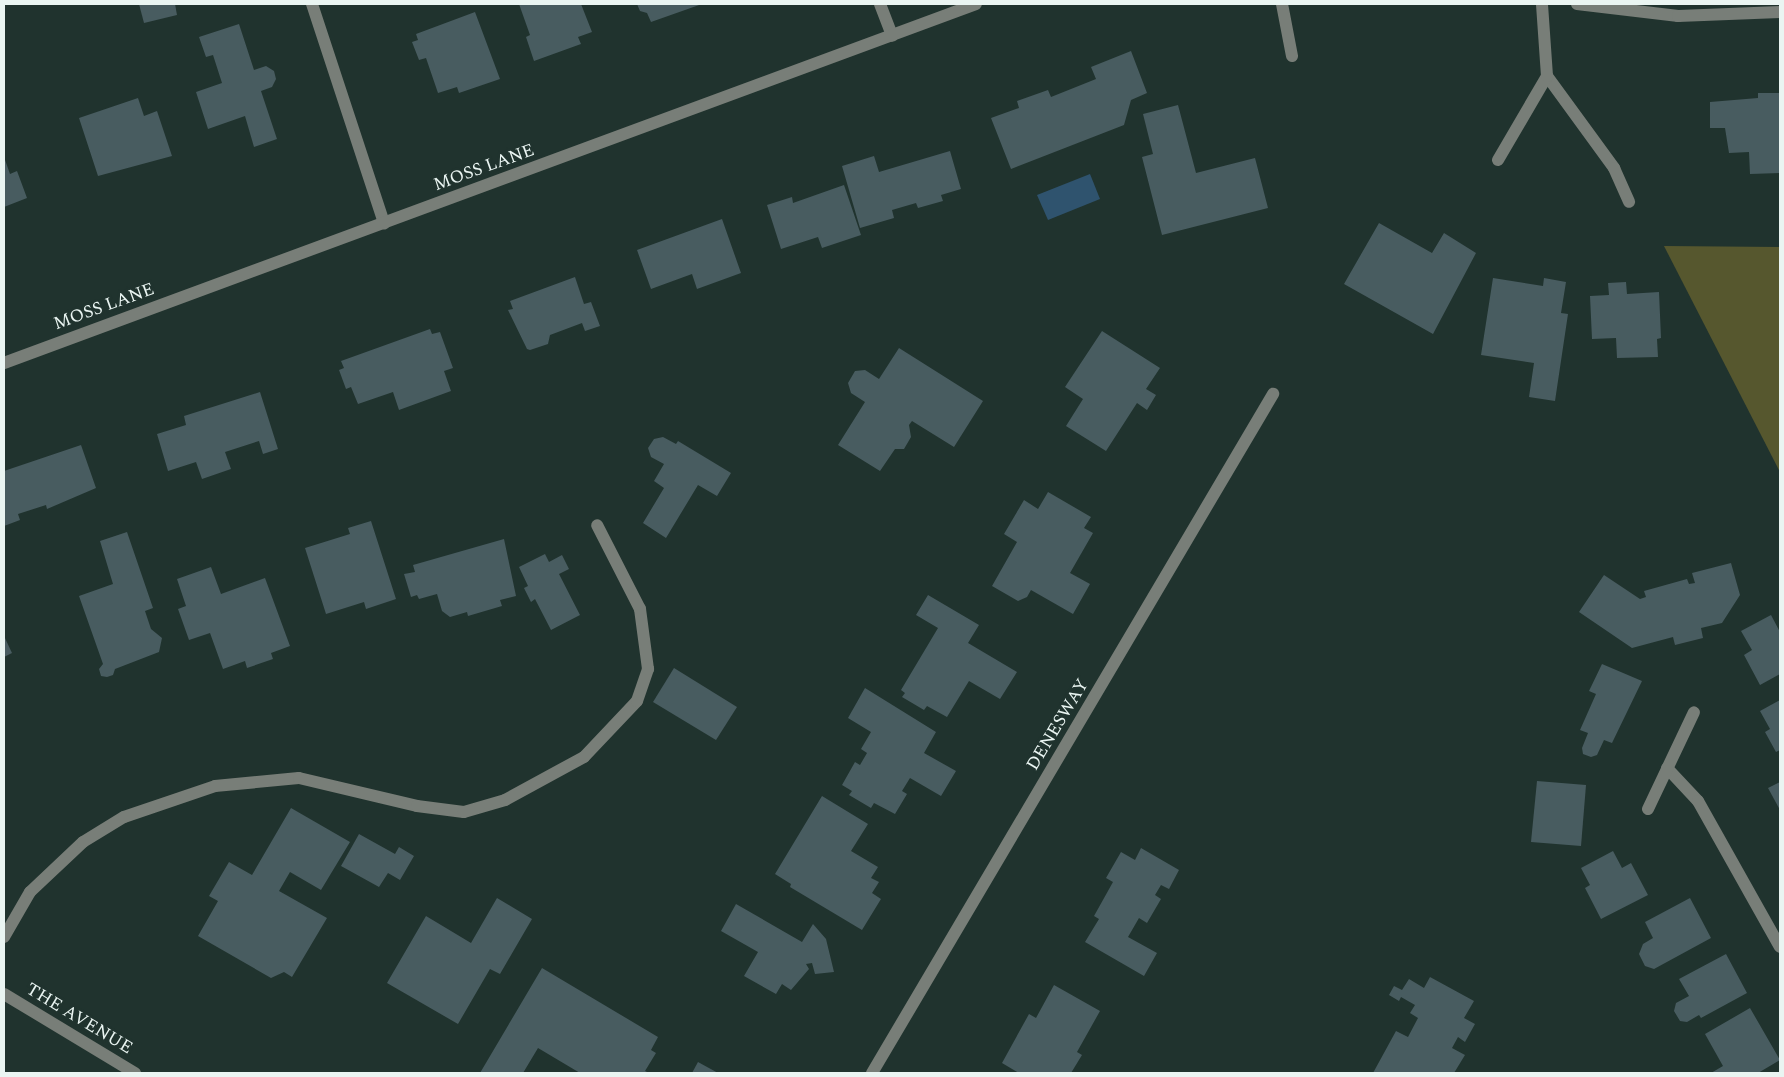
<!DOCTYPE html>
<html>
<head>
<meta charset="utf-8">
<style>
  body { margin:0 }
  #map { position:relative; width:1784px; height:1077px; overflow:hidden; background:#20332e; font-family:Spectral,serif }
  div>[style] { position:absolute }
  .green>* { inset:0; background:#56572e }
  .water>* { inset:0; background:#2f536e }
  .building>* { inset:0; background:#485c60 }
  .minor>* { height:12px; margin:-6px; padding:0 6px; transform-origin:6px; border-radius:6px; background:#787e78 }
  span { translate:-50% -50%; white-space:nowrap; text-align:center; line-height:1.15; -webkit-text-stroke:5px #20332e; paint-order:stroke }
  .street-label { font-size:18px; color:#eaf5f2 }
  .frame { position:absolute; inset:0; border:5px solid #eaf5f2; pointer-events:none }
</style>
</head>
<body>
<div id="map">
  <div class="green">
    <i style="clip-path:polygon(1664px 246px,1780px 247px,1780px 472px)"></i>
  </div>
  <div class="water">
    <i style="clip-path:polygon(1090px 174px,1100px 199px,1048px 220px,1037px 195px)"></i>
  </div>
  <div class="building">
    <i style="clip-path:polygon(139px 4px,175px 4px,177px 15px,144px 23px)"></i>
    <i style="clip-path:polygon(519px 4px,581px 4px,592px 32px,578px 37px,581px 44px,534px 61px,526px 37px,530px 35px)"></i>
    <i style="clip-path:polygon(637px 4px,702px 4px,651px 22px,647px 13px,640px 11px)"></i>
    <i style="clip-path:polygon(475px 12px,500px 79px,459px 93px,457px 87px,438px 93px,426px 58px,419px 60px,412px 42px,418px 40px,416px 34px)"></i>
    <i style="clip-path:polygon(239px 24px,254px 70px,266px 66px,274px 71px,276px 79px,272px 87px,261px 91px,277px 139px,254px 147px,245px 116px,208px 129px,196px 92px,222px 83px,213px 55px,206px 57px,199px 37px)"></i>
    <i style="clip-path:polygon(1131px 51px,1147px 93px,1131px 100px,1124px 125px,1011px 169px,991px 118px,1019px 108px,1017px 101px,1048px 90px,1051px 97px,1096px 79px,1091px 67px)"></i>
    <i style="clip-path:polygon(1758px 93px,1780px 93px,1780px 173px,1750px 174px,1749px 152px,1729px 153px,1725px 128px,1710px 128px,1710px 102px,1758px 98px)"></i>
    <i style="clip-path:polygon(138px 98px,144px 116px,157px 111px,172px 156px,98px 176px,79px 118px)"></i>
    <i style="clip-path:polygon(1178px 105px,1196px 173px,1255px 158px,1268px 208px,1162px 235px,1142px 157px,1153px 154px,1143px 114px)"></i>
    <i style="clip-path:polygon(950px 151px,961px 189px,941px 195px,943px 201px,918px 208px,916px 203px,892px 210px,894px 218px,860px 228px,842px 166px,874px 156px,879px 172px)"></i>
    <i style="clip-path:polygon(4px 157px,10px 174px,17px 171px,27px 198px,4px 207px)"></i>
    <i style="clip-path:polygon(844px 185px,861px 235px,822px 248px,818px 237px,781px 249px,767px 205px,792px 197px,793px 203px)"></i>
    <i style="clip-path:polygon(722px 219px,741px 273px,697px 289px,692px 274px,651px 289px,637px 250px)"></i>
    <i style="clip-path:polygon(1379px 223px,1432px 253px,1444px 233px,1476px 253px,1433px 334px,1344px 284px)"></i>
    <i style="clip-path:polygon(575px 277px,584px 304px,591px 302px,600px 326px,585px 331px,582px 323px,550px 335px,548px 344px,530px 350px,527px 349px,508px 310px,513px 309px,510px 301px)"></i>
    <i style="clip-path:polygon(1493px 278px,1543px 286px,1544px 278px,1566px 282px,1561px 313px,1568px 314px,1555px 401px,1529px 397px,1534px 363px,1481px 355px)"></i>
    <i style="clip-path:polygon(1626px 282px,1627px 294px,1659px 292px,1661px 338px,1657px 339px,1658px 357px,1617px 358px,1616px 338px,1592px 339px,1590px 296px,1609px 295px,1608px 283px)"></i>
    <i style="clip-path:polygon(430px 329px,432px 334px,440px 332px,453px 368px,444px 371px,451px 391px,399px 410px,393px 392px,358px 404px,351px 387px,346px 389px,339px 370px,344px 368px,341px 361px)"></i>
    <i style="clip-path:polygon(1102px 331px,1160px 368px,1146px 389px,1156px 395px,1147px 410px,1137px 403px,1106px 451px,1066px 426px,1083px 399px,1065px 387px)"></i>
    <i style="clip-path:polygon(899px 348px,983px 401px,954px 447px,912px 421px,909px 425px,911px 437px,904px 449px,895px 449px,880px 471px,838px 445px,865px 402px,851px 393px,848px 383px,855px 371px,865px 370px,879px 379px)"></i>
    <i style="clip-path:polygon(260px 392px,278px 449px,263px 454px,259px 441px,225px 452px,231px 469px,202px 479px,196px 462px,168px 471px,157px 434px,186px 425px,184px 416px)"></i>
    <i style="clip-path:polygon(663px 437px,676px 444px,678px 441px,731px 473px,717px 496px,698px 485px,666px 538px,643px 523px,664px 488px,654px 481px,664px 464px,651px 457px,648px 448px,654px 439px)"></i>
    <i style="clip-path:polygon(81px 445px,96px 488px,47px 509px,46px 505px,18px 514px,20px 520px,4px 526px,4px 471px)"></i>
    <i style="clip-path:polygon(1048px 492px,1091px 517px,1084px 528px,1093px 533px,1070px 573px,1090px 584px,1073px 614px,1031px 590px,1027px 597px,1018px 601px,992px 586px,1017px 542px,1004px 534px,1024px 500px,1038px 509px)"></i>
    <i style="clip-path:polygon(371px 521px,396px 599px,366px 609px,364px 602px,326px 614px,305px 548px,350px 534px,348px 528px)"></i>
    <i style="clip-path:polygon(127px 532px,153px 608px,145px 611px,151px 629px,162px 638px,159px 652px,115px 669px,113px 675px,107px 677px,101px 676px,99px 669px,103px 664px,79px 596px,113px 584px,100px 541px)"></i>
    <i style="clip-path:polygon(504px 539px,516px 596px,500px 600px,502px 606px,468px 616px,467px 612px,450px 617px,442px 611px,437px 594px,419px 599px,417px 595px,411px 597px,404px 574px,415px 572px,413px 565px)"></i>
    <i style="clip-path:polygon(545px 554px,549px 562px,562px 555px,569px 569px,559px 574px,580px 615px,551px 630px,535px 599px,531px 602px,524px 588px,528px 586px,519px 567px)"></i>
    <i style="clip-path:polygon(1731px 563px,1740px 595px,1722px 623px,1701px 628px,1703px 638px,1675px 645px,1673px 637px,1632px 648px,1579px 612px,1604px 575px,1640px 599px,1646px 597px,1644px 591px,1687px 579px,1689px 584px,1695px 583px,1692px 573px)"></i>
    <i style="clip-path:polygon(211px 567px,221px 594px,265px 578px,290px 646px,271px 653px,273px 659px,247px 668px,245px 661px,223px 669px,210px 633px,189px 640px,178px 609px,186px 606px,177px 579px)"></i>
    <i style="clip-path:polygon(928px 595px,979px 625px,968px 643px,1017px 672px,1000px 699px,969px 681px,947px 717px,927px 706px,924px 710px,902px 697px,905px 693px,901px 690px,938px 628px,916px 615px)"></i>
    <i style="clip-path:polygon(1771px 615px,1780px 632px,1780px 674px,1760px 685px,1744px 655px,1752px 650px,1741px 631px)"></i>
    <i style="clip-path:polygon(4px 636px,12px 653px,4px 657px)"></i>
    <i style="clip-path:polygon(1602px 664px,1642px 681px,1612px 743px,1604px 740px,1597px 755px,1591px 757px,1583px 754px,1582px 748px,1588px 733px,1580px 730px,1596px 694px,1589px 691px)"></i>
    <i style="clip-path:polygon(674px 668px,737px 707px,716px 740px,653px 702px)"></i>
    <i style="clip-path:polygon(865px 688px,936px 732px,924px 753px,956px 771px,941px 796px,910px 778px,902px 791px,907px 794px,895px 814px,874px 803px,871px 808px,849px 795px,852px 791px,842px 785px,855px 762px,860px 765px,867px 753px,861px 749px,871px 732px,848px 718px)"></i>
    <i style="clip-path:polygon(1780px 700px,1780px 750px,1776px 752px,1765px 732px,1770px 729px,1760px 711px)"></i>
    <i style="clip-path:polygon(1537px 781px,1586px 785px,1581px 846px,1531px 842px)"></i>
    <i style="clip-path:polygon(1780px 782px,1780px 810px,1768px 788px)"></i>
    <i style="clip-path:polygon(822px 796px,868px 824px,851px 851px,878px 867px,871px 878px,879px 882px,872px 893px,881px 899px,862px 930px,790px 887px,791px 884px,775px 874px)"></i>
    <i style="clip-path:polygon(291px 808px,350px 842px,321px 890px,290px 872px,279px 891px,327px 918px,292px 977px,284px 972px,271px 978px,198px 936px,218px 901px,209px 896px,229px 862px,252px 875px)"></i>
    <i style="clip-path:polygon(359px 834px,395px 854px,399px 847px,414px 856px,400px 880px,388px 873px,379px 887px,341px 866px)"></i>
    <i style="clip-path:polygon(1141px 848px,1179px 870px,1169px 889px,1161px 885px,1155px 895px,1161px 899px,1147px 923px,1139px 918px,1128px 937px,1157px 953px,1144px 976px,1085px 942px,1099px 919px,1094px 916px,1113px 882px,1106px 878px,1121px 852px,1135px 860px)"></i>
    <i style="clip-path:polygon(1613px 851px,1622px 868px,1631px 863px,1648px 895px,1601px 919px,1585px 888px,1590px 885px,1581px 868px)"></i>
    <i style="clip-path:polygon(497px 898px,532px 919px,500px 974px,490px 969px,458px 1024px,387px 983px,426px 916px,471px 943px)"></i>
    <i style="clip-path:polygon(1690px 898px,1711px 938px,1654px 969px,1645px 966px,1639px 954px,1643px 944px,1653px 938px,1645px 922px)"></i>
    <i style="clip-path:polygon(736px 904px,802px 942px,813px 924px,826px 939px,834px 972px,815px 974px,812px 963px,806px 964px,809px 969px,791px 990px,782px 984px,776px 994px,744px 976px,758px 952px,721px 931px)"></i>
    <i style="clip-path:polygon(1726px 954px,1747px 993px,1701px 1018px,1699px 1015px,1687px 1022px,1680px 1021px,1674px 1011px,1676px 1003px,1689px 996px,1679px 979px)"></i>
    <i style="clip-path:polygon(542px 968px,658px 1037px,651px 1050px,656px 1053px,645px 1071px,649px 1073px,580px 1073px,538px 1048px,523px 1073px,480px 1073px)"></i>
    <i style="clip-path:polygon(1430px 977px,1474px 1001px,1464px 1018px,1475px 1024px,1465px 1042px,1458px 1037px,1452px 1048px,1465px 1055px,1454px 1073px,1373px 1073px,1396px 1031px,1408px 1037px,1418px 1018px,1410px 1013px,1415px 1005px,1401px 997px,1399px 1001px,1389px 995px,1394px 986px,1402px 990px,1409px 979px,1424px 988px)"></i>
    <i style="clip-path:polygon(1054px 985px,1100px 1011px,1077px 1052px,1082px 1055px,1071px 1073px,1019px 1073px,1002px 1063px,1029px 1014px,1036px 1018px)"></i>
    <i style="clip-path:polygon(1750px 1008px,1780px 1060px,1758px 1073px,1711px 1073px,1723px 1066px,1705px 1034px)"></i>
    <i style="clip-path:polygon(698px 1062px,718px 1073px,692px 1073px)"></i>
  </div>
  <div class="minor">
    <i style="left:312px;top:4px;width:231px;rotate:71.8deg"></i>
    <i style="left:880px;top:4px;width:34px;rotate:69deg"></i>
    <i style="left:1282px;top:4px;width:53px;rotate:79.1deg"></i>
    <i style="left:1577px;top:4px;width:102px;rotate:6.8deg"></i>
    <i style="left:1678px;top:16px;width:102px;rotate:-2.2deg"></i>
    <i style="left:1547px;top:76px;width:114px;rotate:53.9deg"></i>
    <i style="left:1614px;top:168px;width:37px;rotate:66deg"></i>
    <i style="left:1498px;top:160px;width:97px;rotate:-59.7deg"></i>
    <i style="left:1547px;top:76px;width:72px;rotate:-94deg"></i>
    <i style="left:4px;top:363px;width:1036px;rotate:-20.27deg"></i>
    <i style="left:1667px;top:768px;width:45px;rotate:46.8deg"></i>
    <i style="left:1698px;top:801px;width:167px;rotate:60.7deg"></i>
    <i style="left:1648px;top:809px;width:107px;rotate:-64.6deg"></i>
    <i style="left:4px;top:937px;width:52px;rotate:-60deg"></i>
    <i style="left:30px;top:892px;width:73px;rotate:-43.3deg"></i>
    <i style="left:83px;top:842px;width:48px;rotate:-31.4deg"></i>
    <i style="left:124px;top:817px;width:96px;rotate:-18.8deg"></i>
    <i style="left:215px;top:786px;width:84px;rotate:-5.4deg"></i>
    <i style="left:299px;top:778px;width:121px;rotate:13.3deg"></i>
    <i style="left:417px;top:806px;width:47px;rotate:7.3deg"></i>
    <i style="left:464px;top:812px;width:43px;rotate:-16.3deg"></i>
    <i style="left:505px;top:800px;width:90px;rotate:-28.6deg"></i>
    <i style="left:584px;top:757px;width:77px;rotate:-46.6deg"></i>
    <i style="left:637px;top:701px;width:34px;rotate:-71deg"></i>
    <i style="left:648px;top:669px;width:61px;rotate:-97.6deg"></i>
    <i style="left:640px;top:609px;width:94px;rotate:-117.1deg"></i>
    <i style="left:4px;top:994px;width:153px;rotate:31.1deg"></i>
    <i style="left:872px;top:1073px;width:789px;rotate:-59.43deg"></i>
  </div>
  <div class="street-label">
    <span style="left:484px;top:168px;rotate:-20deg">MOSS LANE</span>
    <span style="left:104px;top:307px;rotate:-20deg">MOSS LANE</span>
    <span style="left:1058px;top:725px;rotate:-59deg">DENESWAY</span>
    <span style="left:79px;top:1019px;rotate:31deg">THE AVENUE</span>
  </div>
  <div class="frame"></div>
</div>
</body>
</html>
